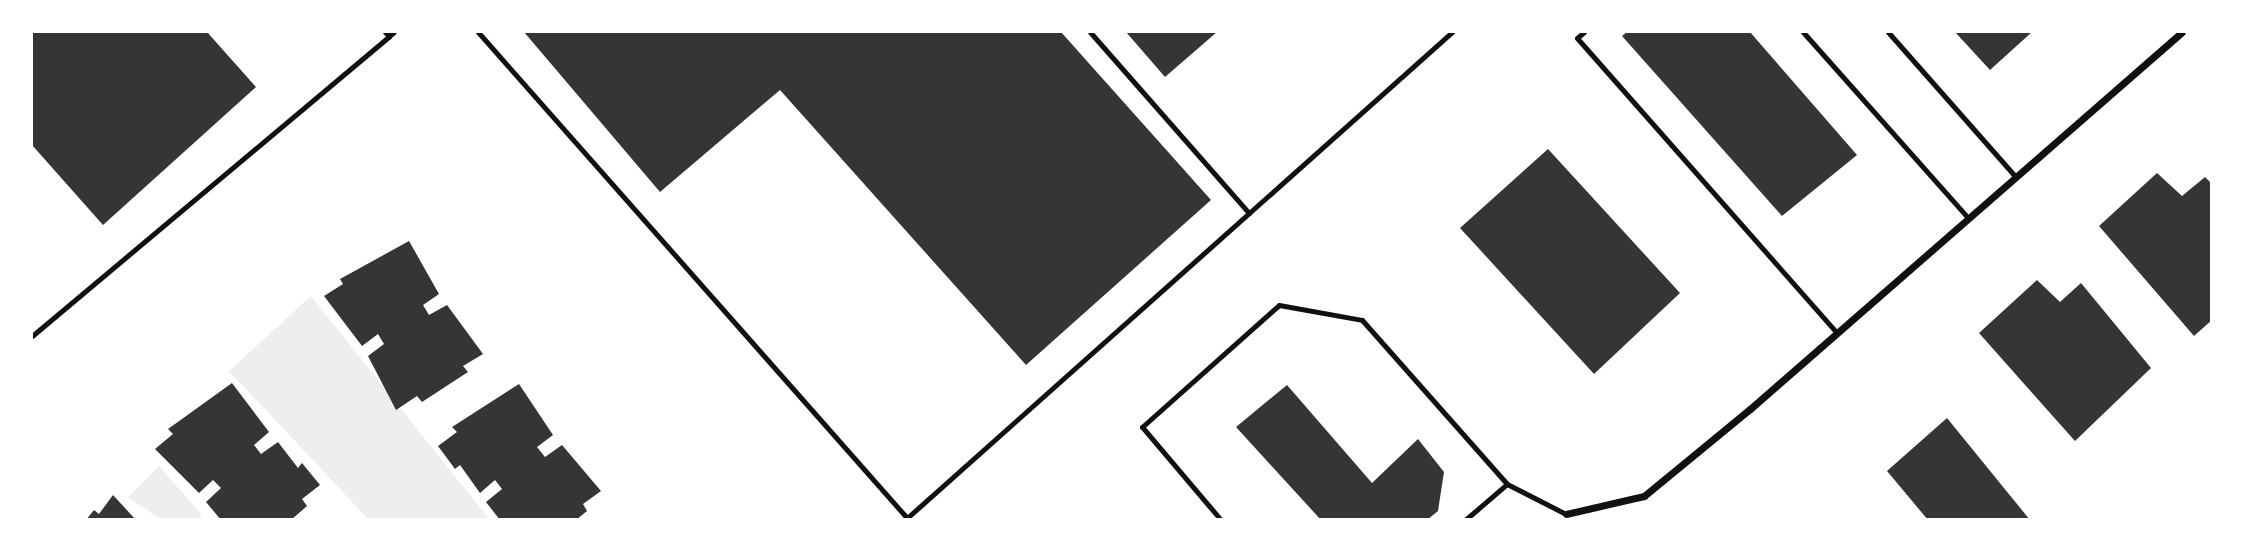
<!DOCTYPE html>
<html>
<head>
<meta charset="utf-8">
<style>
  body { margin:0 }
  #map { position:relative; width:2243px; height:551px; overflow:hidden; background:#fff; font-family:Manrope,sans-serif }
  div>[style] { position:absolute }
  .green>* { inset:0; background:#eee }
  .building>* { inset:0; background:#353535 }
  .service>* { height:5px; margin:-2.5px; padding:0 2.5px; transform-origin:2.5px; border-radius:2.5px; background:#111 }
  .minor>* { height:7px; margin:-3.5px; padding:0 3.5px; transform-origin:3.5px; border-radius:3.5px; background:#111 }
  span { translate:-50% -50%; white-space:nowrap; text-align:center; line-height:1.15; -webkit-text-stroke:6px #fff; paint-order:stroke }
  .frame { position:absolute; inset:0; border:33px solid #fff; pointer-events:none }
</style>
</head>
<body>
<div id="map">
  <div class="green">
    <i style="clip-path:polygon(311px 296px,489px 519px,368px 519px,229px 371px)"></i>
    <i style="clip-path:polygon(159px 466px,202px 515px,198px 519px,160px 519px,128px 497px)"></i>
  </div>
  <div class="building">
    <i style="clip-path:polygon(32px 32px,207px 32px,256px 87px,103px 225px,32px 145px)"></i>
    <i style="clip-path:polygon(524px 32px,1061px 32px,1211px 200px,1026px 365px,780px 90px,660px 192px)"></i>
    <i style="clip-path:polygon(1126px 32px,1217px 32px,1165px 77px)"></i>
    <i style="clip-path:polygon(1627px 32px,1750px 32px,1857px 155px,1782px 216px,1622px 36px)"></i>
    <i style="clip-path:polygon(1955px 32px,2032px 32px,1990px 70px)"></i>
    <i style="clip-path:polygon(1548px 149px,1680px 293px,1594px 374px,1460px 228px)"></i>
    <i style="clip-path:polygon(2157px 173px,2182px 196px,2205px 177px,2212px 184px,2212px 320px,2194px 336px,2099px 226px)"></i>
    <i style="clip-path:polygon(409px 241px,439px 294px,423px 305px,429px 315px,447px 305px,483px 354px,463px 366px,468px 372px,422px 402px,417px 396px,396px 410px,368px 356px,384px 344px,378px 334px,362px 346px,324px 296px,343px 284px,340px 279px)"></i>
    <i style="clip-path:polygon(2037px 280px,2060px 302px,2081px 283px,2151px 368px,2075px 441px,1979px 333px)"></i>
    <i style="clip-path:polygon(232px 383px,269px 432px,254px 445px,261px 454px,278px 442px,298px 468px,302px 463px,320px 485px,302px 499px,307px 506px,291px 520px,221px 520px,206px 502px,221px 488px,213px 480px,199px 493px,155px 449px,173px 434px,168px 429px)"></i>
    <i style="clip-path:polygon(519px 384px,553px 435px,537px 447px,545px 457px,562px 445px,601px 491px,583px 504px,587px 511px,576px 520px,500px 520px,486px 502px,502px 489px,495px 480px,480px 493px,460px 465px,455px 469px,438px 446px,457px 432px,452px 427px)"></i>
    <i style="clip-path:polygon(1287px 385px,1372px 483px,1418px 439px,1444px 472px,1438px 511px,1427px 520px,1321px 520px,1236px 427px)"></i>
    <i style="clip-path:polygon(1947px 418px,2030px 520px,1928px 520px,1887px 471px)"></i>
    <i style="clip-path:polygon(113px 495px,136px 520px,86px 520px,94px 510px,99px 514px)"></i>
  </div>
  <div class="service">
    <i style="left:385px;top:32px;width:6px;rotate:45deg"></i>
    <i style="left:389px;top:36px;width:6px;rotate:-39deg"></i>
    <i style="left:478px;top:32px;width:648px;rotate:48.56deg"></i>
    <i style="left:907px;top:518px;width:730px;rotate:-41.72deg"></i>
    <i style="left:1090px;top:32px;width:241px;rotate:48.7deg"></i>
    <i style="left:1584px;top:32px;width:9px;rotate:139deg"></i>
    <i style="left:1577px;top:38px;width:393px;rotate:48.6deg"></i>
    <i style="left:1803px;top:32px;width:249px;rotate:48.4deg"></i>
    <i style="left:1888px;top:32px;width:193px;rotate:48.6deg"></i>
    <i style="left:32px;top:336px;width:466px;rotate:-40deg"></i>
    <i style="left:1221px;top:520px;width:122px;rotate:-130.3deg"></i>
    <i style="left:1142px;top:427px;width:183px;rotate:-41.7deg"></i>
    <i style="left:1279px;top:305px;width:84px;rotate:10.2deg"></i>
    <i style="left:1362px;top:320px;width:219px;rotate:48.5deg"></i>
    <i style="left:1507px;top:484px;width:66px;rotate:27deg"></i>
    <i style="left:1465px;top:520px;width:55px;rotate:-40.6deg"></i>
  </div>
  <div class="minor">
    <i style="left:1566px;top:514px;width:80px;rotate:-13deg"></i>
    <i style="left:1644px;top:496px;width:137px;rotate:-39.4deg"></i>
    <i style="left:1750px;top:409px;width:573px;rotate:-41.11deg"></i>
  </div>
  <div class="frame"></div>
</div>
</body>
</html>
